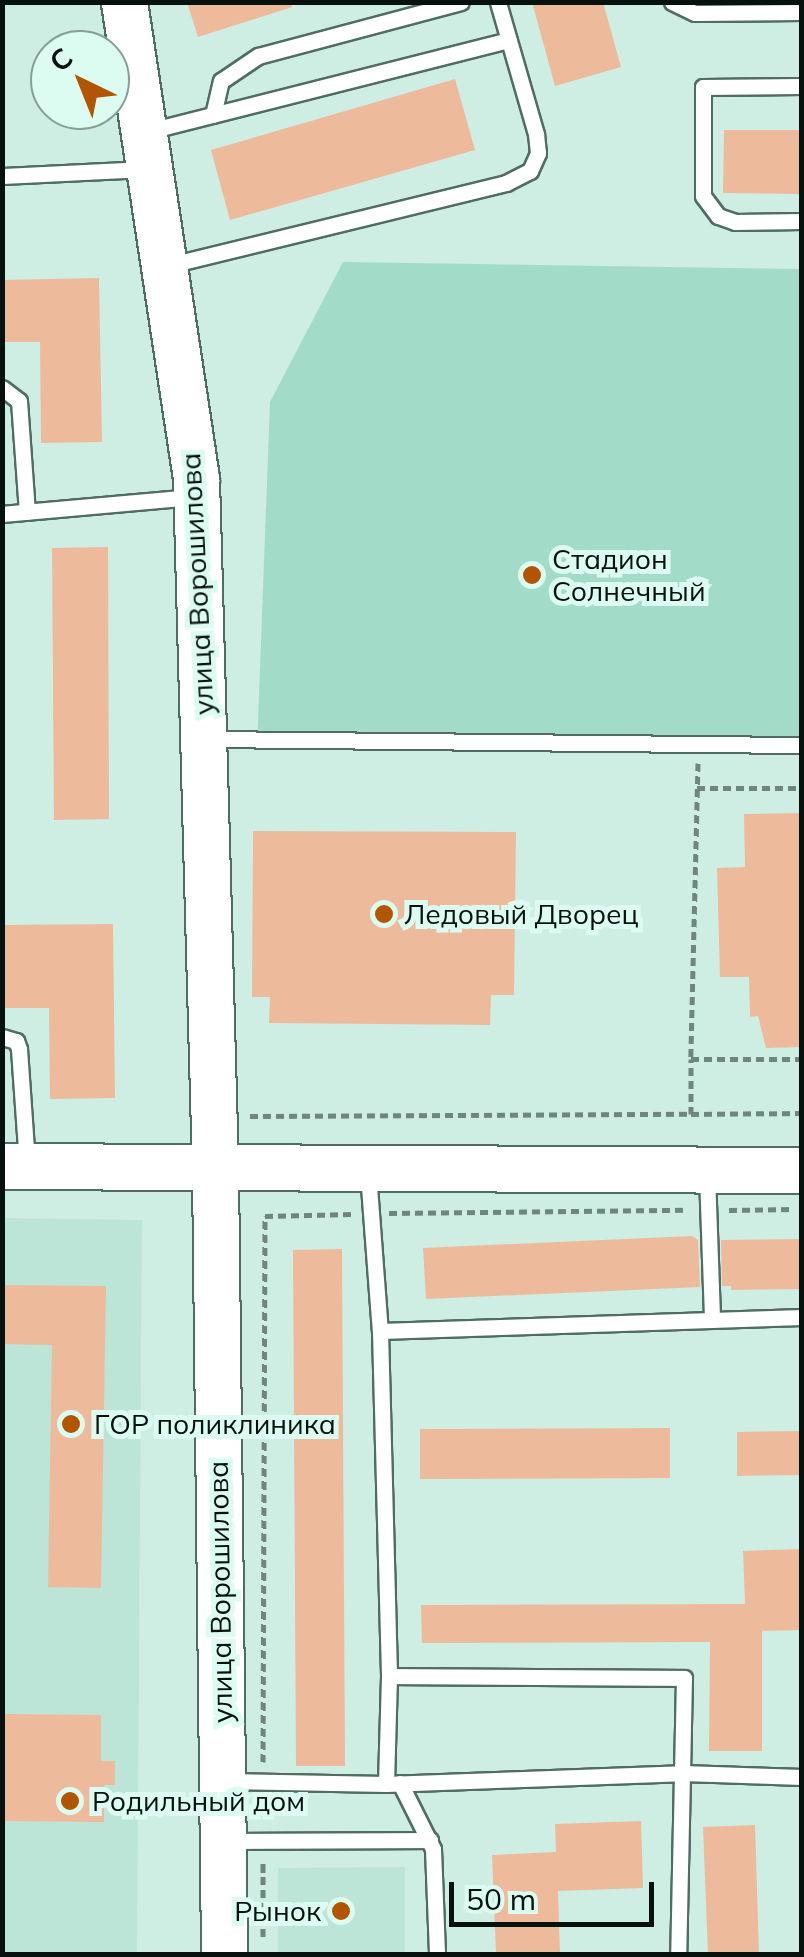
<!DOCTYPE html>
<html>
<head>
<meta charset="utf-8">
<style>
  body { margin:0 }
  #map { position:relative; width:804px; height:1957px; overflow:hidden; background:#ceeee3; font-family:Mulish,sans-serif }
  div>[style] { position:absolute }
  .built>* { inset:0; background:#bce4d7 }
  .green>* { inset:0; background:#a3dbc9 }
  .building>* { inset:0; background:#eeba9c }
  .path>* { height:5px; margin-top:-2.5px; transform-origin:0; background:repeating-linear-gradient(90deg,#6f857e 0 8px,transparent 0 13px) }
  .roads { filter:drop-shadow(2px 0 #506c63) drop-shadow(-2px 0 #506c63) drop-shadow(0 2px #506c63) drop-shadow(0 -2px #506c63) }
  .lane>* { height:15px; margin:-7.5px; padding:0 7.5px; transform-origin:7.5px; border-radius:7.5px; background:#fff }
  .secondary>* { height:45px; margin:-22.5px; padding:0 22.5px; transform-origin:22.5px; border-radius:22.5px; background:#fff }
  .dots>* { width:28px; height:28px; translate:-50% -50%; box-sizing:border-box; border:5px solid #dcfbf1; border-radius:50% }
  span { translate:-50% -50%; white-space:nowrap; text-align:center; line-height:1.15; -webkit-text-stroke:10px #dcfbf1; paint-order:stroke }
  .poi-label { font-size:28px; color:#07120f }
  .left { translate:0 -50%; text-align:left }
  .right { translate:-100% -50%; text-align:right }
  .street-label { font-size:28px; color:#07120f }
  .frame { position:absolute; inset:0; border:5px solid #07120f; pointer-events:none }
  .north { position:absolute; left:30px; top:30px; width:100px; height:100px; box-sizing:border-box; background:#dcfbf1; border:2px solid #879e97; border-radius:50%; rotate:317deg; font-size:28px; font-weight:700; line-height:40px; text-align:center; color:#07120f }
  .north::after { content:''; display:block; margin:auto; width:35px; height:45px; background:#b25500; clip-path:polygon(50% 0,100% 100%,50% 72%,0 100%) }
  .scale { position:absolute; left:449px; top:1882px; width:205px; height:45px; box-sizing:border-box; border:5px solid #07120f; border-top:0; padding-left:12px; font-size:30px; line-height:35px; white-space:nowrap; color:#07120f; -webkit-text-stroke:8px #dcfbf1; paint-order:stroke }
</style>
</head>
<body>
<div id="map">
  <div class="built">
    <i style="clip-path:polygon(3px 1218px,142px 1220px,137px 1954px,3px 1954px)"></i>
    <i style="clip-path:polygon(405px 1867px,405px 1954px,278px 1954px,278px 1868px)"></i>
  </div>
  <div class="green">
    <i style="clip-path:polygon(343px 262px,801px 269px,801px 752px,257px 748px,270px 402px)"></i>
  </div>
  <div class="building">
    <i style="clip-path:polygon(187px 2px,291px 2px,292px 7px,198px 37px)"></i>
    <i style="clip-path:polygon(532px 2px,603px 2px,621px 67px,555px 86px)"></i>
    <i style="clip-path:polygon(455px 79px,475px 150px,230px 220px,211px 150px)"></i>
    <i style="clip-path:polygon(724px 130px,802px 130px,802px 194px,723px 193px)"></i>
    <i style="clip-path:polygon(99px 278px,102px 442px,41px 443px,40px 342px,2px 342px,2px 280px)"></i>
    <i style="clip-path:polygon(108px 547px,109px 819px,54px 820px,52px 548px)"></i>
    <i style="clip-path:polygon(802px 813px,802px 1047px,766px 1048px,758px 1016px,750px 1017px,749px 977px,720px 977px,717px 868px,745px 867px,744px 814px)"></i>
    <i style="clip-path:polygon(253px 831px,516px 832px,514px 995px,491px 995px,490px 1025px,269px 1023px,270px 997px,252px 997px)"></i>
    <i style="clip-path:polygon(113px 924px,115px 1098px,50px 1099px,49px 1008px,2px 1008px,2px 925px)"></i>
    <i style="clip-path:polygon(692px 1236px,698px 1240px,700px 1287px,426px 1299px,423px 1248px)"></i>
    <i style="clip-path:polygon(802px 1239px,802px 1289px,731px 1290px,731px 1286px,722px 1286px,721px 1240px)"></i>
    <i style="clip-path:polygon(342px 1249px,345px 1766px,296px 1766px,293px 1250px)"></i>
    <i style="clip-path:polygon(2px 1285px,106px 1286px,101px 1588px,48px 1587px,52px 1345px,2px 1344px)"></i>
    <i style="clip-path:polygon(670px 1428px,670px 1478px,420px 1479px,420px 1429px)"></i>
    <i style="clip-path:polygon(802px 1431px,802px 1475px,737px 1476px,737px 1432px)"></i>
    <i style="clip-path:polygon(802px 1549px,802px 1630px,762px 1631px,762px 1751px,709px 1751px,710px 1642px,422px 1643px,421px 1605px,745px 1604px,743px 1551px)"></i>
    <i style="clip-path:polygon(2px 1714px,101px 1715px,101px 1761px,115px 1761px,115px 1785px,104px 1785px,104px 1822px,2px 1821px)"></i>
    <i style="clip-path:polygon(641px 1821px,643px 1888px,558px 1891px,560px 1954px,496px 1954px,492px 1855px,556px 1852px,555px 1824px)"></i>
    <i style="clip-path:polygon(755px 1825px,759px 1954px,708px 1954px,703px 1827px)"></i>
  </div>
  <div class="path">
    <i style="left:698px;top:763px;width:296px;rotate:91.4deg"></i>
    <i style="left:691px;top:1059px;width:111px"></i>
    <i style="left:697px;top:788px;width:105px"></i>
    <i style="left:691px;top:1114px;width:111px;rotate:-0.5deg"></i>
    <i style="left:250px;top:1116px;width:441px;rotate:-0.3deg"></i>
    <i style="left:691px;top:1114px;width:55px;rotate:-90deg"></i>
    <i style="left:729px;top:1210px;width:64px;rotate:-0.9deg"></i>
    <i style="left:389px;top:1213px;width:299px;rotate:-0.6deg"></i>
    <i style="left:263px;top:1762px;width:546px;rotate:-89.79deg"></i>
    <i style="left:265px;top:1216px;width:88px;rotate:-1.3deg"></i>
    <i style="left:263px;top:1937px;width:74px;rotate:-90deg"></i>
  </div>
  <div class="roads">
    <div class="lane">
      <i style="left:672px;top:2px;width:25px;rotate:26deg"></i>
      <i style="left:695px;top:13px;width:107px;rotate:-0.5deg"></i>
      <i style="left:802px;top:86px;width:99px;rotate:179.4deg"></i>
      <i style="left:703px;top:87px;width:109px;rotate:90deg"></i>
      <i style="left:703px;top:196px;width:25px;rotate:53deg"></i>
      <i style="left:718px;top:216px;width:18px;rotate:19deg"></i>
      <i style="left:735px;top:222px;width:67px;rotate:-0.9deg"></i>
      <i style="left:213px;top:115px;width:35px;rotate:-77deg"></i>
      <i style="left:221px;top:81px;width:45px;rotate:-34deg"></i>
      <i style="left:258px;top:56px;width:210px;rotate:-14.9deg"></i>
      <i style="left:149px;top:131px;width:371px;rotate:-14.2deg"></i>
      <i style="left:2px;top:176px;width:141px;rotate:-2.8deg"></i>
      <i style="left:170px;top:265px;width:346px;rotate:-13.7deg"></i>
      <i style="left:506px;top:183px;width:27px;rotate:-27deg"></i>
      <i style="left:530px;top:171px;width:20px;rotate:-66deg"></i>
      <i style="left:538px;top:153px;width:19px;rotate:-96deg"></i>
      <i style="left:536px;top:134px;width:137px;rotate:-106.1deg"></i>
      <i style="left:2px;top:388px;width:21px;rotate:37deg"></i>
      <i style="left:19px;top:401px;width:111px;rotate:85.9deg"></i>
      <i style="left:2px;top:514px;width:192px;rotate:-5.1deg"></i>
      <i style="left:206px;top:739px;width:596px;rotate:0.58deg"></i>
      <i style="left:2px;top:1037px;width:15px;rotate:16deg"></i>
      <i style="left:16px;top:1041px;width:9px;rotate:69deg"></i>
      <i style="left:19px;top:1049px;width:114px;rotate:86deg"></i>
      <i style="left:368px;top:1173px;width:158px;rotate:85.7deg"></i>
      <i style="left:380px;top:1331px;width:345px;rotate:88.5deg"></i>
      <i style="left:389px;top:1676px;width:108px;rotate:91.6deg"></i>
      <i style="left:707px;top:1174px;width:146px;rotate:88deg"></i>
      <i style="left:380px;top:1331px;width:422px;rotate:-1.9deg"></i>
      <i style="left:389px;top:1676px;width:295px;rotate:0.4deg"></i>
      <i style="left:684px;top:1678px;width:276px;rotate:91.2deg"></i>
      <i style="left:226px;top:1781px;width:160px;rotate:1.1deg"></i>
      <i style="left:386px;top:1784px;width:295px;rotate:-2.1deg"></i>
      <i style="left:681px;top:1773px;width:121px;rotate:1.9deg"></i>
      <i style="left:400px;top:1783px;width:74px;rotate:63.4deg"></i>
      <i style="left:433px;top:1849px;width:105px;rotate:87.8deg"></i>
      <i style="left:229px;top:1841px;width:201px;rotate:-0.3deg"></i>
    </div>
    <div class="secondary">
      <i style="left:124px;top:2px;width:482px;rotate:81.4deg"></i>
      <i style="left:196px;top:479px;width:691px;rotate:88.42deg"></i>
      <i style="left:215px;top:1170px;width:784px;rotate:89.34deg"></i>
      <i style="left:2px;top:1166px;width:800px;rotate:0.29deg"></i>
    </div>
  </div>
  <div class="dots">
    <i style="left:532px;top:575px;background:#b25500"></i>
    <i style="left:384px;top:914px;background:#b25500"></i>
    <i style="left:71px;top:1424px;background:#b25500"></i>
    <i style="left:70px;top:1801px;background:#b25500"></i>
    <i style="left:341px;top:1911px;background:#b25500"></i>
  </div>
  <div class="poi-label">
    <span class="left" style="left:552px;top:575px">Стадион<br>Солнечный</span>
    <span class="left" style="left:404px;top:914px">Ледовый Дворец</span>
    <span class="left" style="left:94px;top:1424px">ГОР поликлиника</span>
    <span class="left" style="left:92px;top:1801px">Родильный дом</span>
    <span class="right" style="left:321px;top:1911px">Рынок</span>
  </div>
  <div class="street-label">
    <span style="left:197px;top:584px;rotate:-93deg">улица Ворошилова</span>
    <span style="left:220px;top:1592px;rotate:-91deg">улица Ворошилова</span>
  </div>
  <div class="frame"></div>
  <div class="north">С</div>
  <div class="scale">50 m</div>
</div>
</body>
</html>
